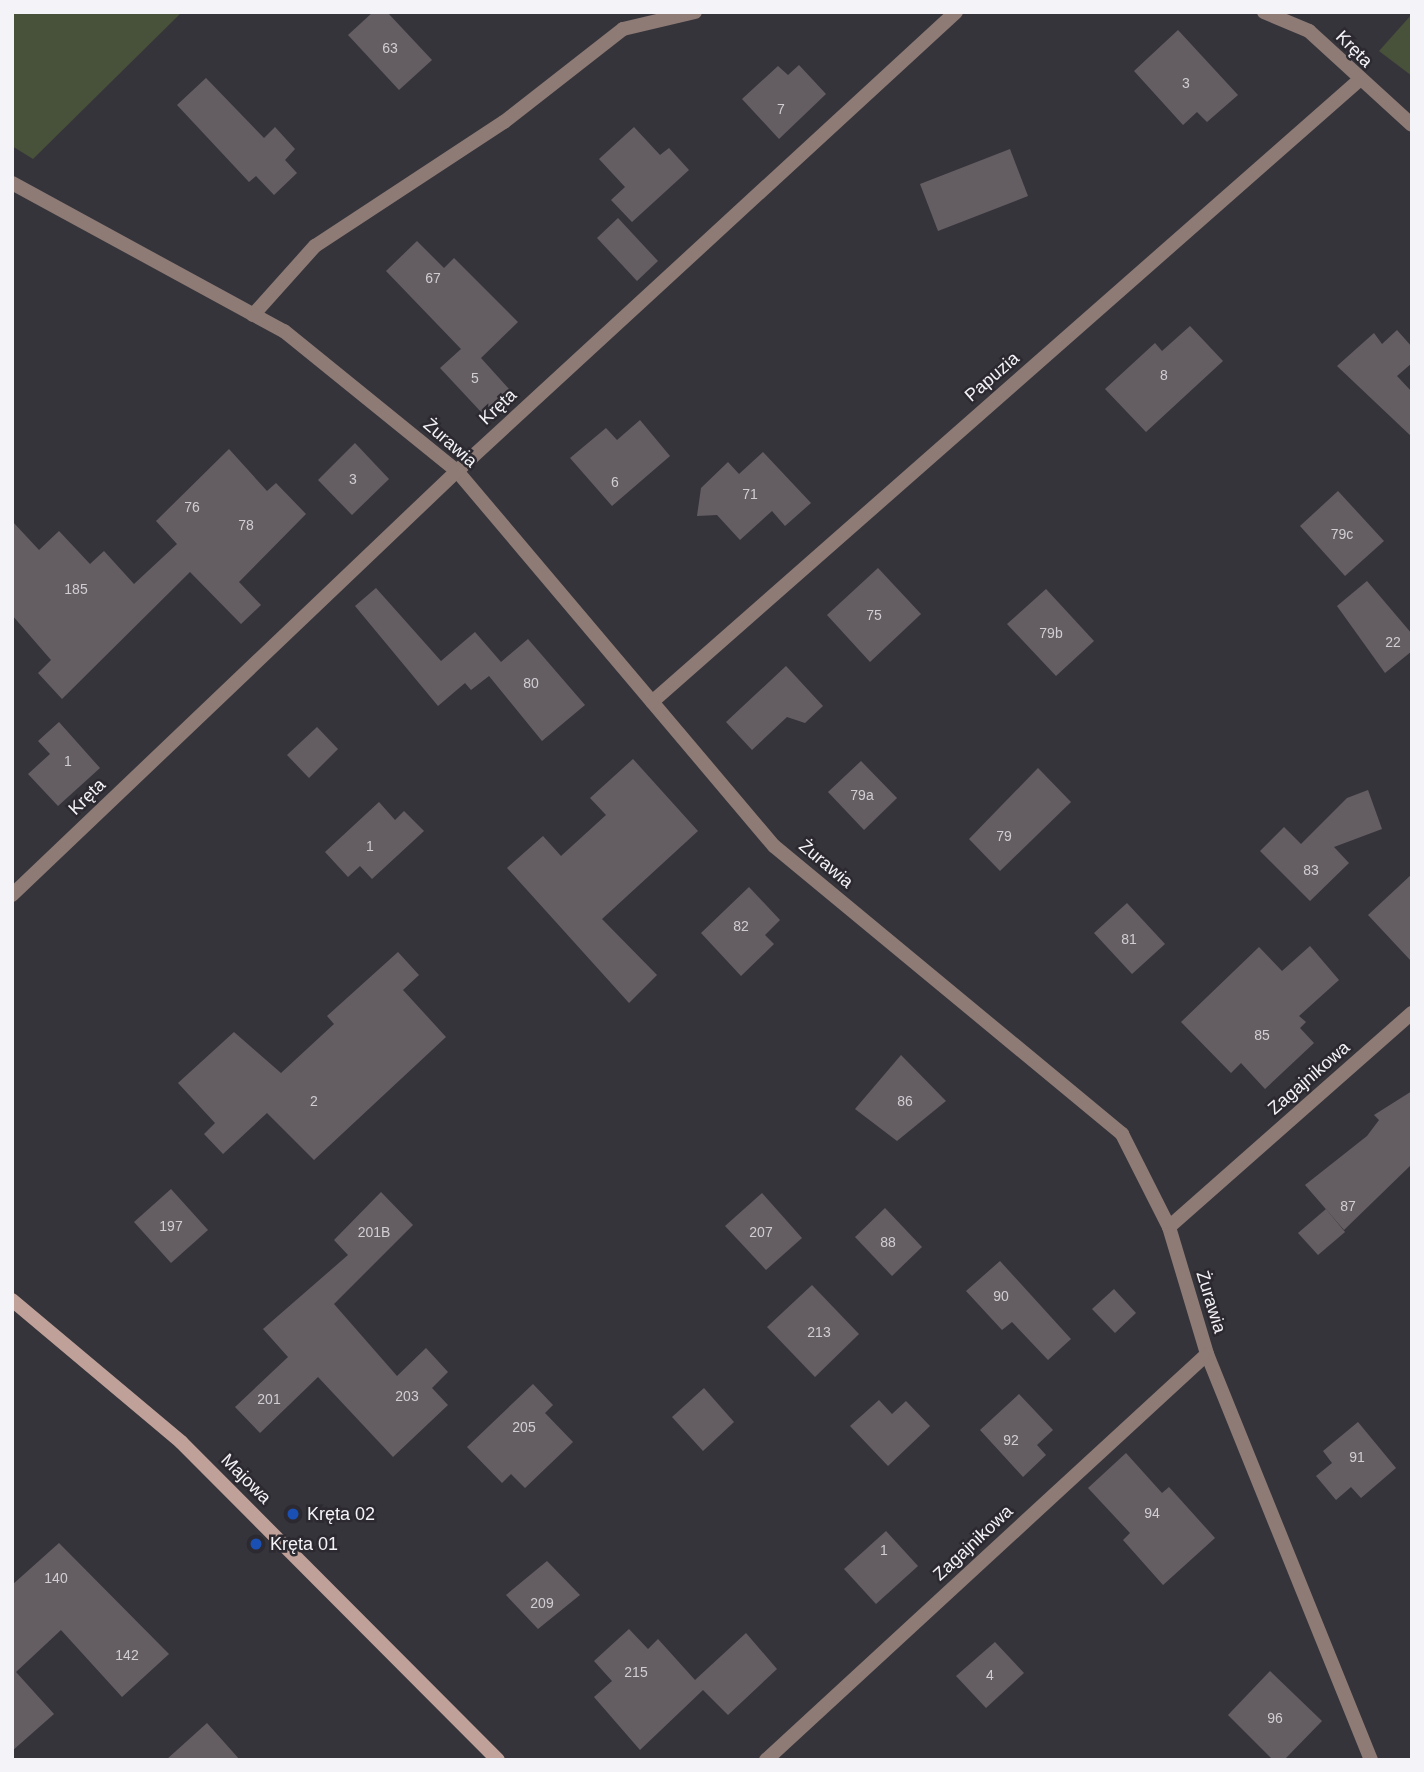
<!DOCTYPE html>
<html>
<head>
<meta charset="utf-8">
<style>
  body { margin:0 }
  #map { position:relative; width:1424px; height:1772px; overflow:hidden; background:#36343b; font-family:Arial,sans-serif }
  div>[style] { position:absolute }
  .green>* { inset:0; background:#48513a }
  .building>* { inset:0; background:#645e63 }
  .lane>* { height:14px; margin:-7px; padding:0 7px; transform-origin:7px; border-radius:7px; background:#8e7b76 }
  .street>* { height:14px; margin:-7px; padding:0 7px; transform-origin:7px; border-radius:7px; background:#8e7b76 }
  .secondary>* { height:14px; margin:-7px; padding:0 7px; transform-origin:7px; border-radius:7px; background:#c0a19a }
  .dots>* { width:19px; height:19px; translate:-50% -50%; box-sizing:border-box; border:4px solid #2c2a30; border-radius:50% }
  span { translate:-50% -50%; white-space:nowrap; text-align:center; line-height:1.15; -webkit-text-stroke:5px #2c2a30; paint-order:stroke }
  .number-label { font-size:14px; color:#d0ced2 }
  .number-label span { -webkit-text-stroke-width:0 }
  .street-label { font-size:18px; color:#f4f3f7 }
  .poi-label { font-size:18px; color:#f4f3f7 }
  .left { translate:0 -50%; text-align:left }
  .frame { position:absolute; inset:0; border:14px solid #f4f3f7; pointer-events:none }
</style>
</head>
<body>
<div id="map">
  <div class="green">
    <i style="clip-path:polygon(12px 12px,182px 12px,33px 159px,12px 146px)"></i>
    <i style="clip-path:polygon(1412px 14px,1412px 76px,1379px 51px)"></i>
  </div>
  <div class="building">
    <i style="clip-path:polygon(373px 12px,387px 12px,432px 60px,399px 90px,348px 35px)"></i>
    <i style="clip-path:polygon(1178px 30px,1238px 95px,1207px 122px,1197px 112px,1183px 125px,1134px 71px)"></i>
    <i style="clip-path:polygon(799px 65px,826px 94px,779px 139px,742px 99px,778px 66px,788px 75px)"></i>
    <i style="clip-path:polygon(206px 78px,264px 138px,275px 127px,295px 149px,285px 160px,297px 173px,274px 195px,256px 176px,249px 182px,177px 105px)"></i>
    <i style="clip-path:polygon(634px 127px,660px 155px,669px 148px,689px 170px,632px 222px,611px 200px,625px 187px,599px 159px)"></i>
    <i style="clip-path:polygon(1010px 149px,1028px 196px,938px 231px,920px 184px)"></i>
    <i style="clip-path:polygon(618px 218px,658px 261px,637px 281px,597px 238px)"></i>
    <i style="clip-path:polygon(417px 241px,444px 268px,454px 258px,518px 322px,481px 358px,509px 389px,482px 413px,440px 368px,461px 349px,386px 271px)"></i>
    <i style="clip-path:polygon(1190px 326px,1223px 361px,1146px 432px,1105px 389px,1155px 343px,1162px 351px)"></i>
    <i style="clip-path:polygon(1397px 330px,1412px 347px,1412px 363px,1397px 376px,1412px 392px,1412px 437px,1337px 366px,1374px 333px,1382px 344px)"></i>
    <i style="clip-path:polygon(640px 420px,670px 456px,612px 506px,570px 458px,606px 428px,617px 440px)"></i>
    <i style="clip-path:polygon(355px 443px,389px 479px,352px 515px,318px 480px)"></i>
    <i style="clip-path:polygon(229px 449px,267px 491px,276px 483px,306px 514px,239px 582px,261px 605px,241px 624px,190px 572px,62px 699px,38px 673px,51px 660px,12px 615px,12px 521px,39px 550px,59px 531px,90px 564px,104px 551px,134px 584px,177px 544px,156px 521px)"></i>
    <i style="clip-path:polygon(763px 452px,811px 503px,785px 526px,772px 511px,740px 540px,717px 515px,697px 516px,701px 488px,728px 462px,739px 474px)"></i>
    <i style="clip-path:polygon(1338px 491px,1384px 541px,1345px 576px,1300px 526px)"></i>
    <i style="clip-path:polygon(878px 568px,921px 614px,870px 662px,827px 615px)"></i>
    <i style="clip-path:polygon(1367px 581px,1412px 634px,1412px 651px,1385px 673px,1337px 606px)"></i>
    <i style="clip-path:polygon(376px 588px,441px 661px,475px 632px,501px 662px,528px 639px,585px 705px,542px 741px,489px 676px,471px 690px,465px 683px,438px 706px,355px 606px)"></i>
    <i style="clip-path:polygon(1046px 589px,1094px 641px,1056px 676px,1007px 624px)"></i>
    <i style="clip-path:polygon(786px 666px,823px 706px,805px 723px,787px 717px,752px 750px,726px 722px)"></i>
    <i style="clip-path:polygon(59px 722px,100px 768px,58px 806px,28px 774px,50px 754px,38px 741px)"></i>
    <i style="clip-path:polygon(317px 727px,338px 749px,309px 778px,287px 755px)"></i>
    <i style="clip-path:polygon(633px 759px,698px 831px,602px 919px,657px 975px,629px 1003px,507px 868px,543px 836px,561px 856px,606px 815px,590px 798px)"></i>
    <i style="clip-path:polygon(861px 761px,897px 798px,864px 830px,828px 792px)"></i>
    <i style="clip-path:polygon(1038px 768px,1071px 802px,1000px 871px,969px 839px)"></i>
    <i style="clip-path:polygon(1368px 790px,1382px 829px,1334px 847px,1349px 863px,1310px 901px,1260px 851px,1284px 827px,1301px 844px,1347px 798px)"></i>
    <i style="clip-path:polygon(379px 802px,395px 820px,404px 811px,424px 831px,372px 879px,360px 866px,348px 877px,325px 852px)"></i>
    <i style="clip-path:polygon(1412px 874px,1412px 962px,1368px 915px)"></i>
    <i style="clip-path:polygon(749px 887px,780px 920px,765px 935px,774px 944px,741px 976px,701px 933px)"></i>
    <i style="clip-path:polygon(1127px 903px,1165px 944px,1132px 974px,1094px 933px)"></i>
    <i style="clip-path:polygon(1310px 946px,1339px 980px,1299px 1016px,1306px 1022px,1300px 1028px,1314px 1043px,1265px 1089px,1241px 1063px,1231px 1073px,1181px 1022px,1259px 947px,1282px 971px)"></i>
    <i style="clip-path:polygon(398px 952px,419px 975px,403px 990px,446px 1037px,314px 1160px,267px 1113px,223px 1154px,204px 1134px,215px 1123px,178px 1083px,234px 1032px,281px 1073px,334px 1024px,327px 1016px)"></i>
    <i style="clip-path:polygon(901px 1055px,946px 1101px,897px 1141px,855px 1109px)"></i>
    <i style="clip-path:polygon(1412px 1091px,1412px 1164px,1344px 1230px,1305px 1185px,1367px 1136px,1379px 1120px,1374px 1115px)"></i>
    <i style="clip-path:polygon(171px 1189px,208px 1230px,171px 1263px,134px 1222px)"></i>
    <i style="clip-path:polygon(381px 1192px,413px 1225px,334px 1304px,397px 1376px,426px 1348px,448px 1372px,432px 1388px,448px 1405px,393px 1457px,318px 1377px,260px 1433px,235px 1407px,288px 1357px,263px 1329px,348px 1255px,334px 1240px)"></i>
    <i style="clip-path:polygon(762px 1193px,802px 1238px,766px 1270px,725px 1226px)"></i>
    <i style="clip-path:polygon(885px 1208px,922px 1247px,892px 1276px,855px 1237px)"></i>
    <i style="clip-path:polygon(1326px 1209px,1345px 1232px,1318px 1255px,1298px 1233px)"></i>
    <i style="clip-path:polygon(1000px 1261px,1071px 1339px,1048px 1360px,1012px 1322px,1002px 1330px,966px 1291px)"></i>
    <i style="clip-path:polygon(812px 1285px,859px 1334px,815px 1377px,767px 1327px)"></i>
    <i style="clip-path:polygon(1114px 1289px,1136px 1313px,1115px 1333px,1092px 1309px)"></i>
    <i style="clip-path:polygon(533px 1384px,553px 1405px,545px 1413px,573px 1442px,525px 1488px,511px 1474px,502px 1483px,467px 1447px)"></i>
    <i style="clip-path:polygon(704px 1388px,734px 1422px,703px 1451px,672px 1417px)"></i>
    <i style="clip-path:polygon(1019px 1394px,1053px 1430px,1037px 1445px,1046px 1455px,1023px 1477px,980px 1430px)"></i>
    <i style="clip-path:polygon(879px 1400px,892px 1414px,906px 1401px,930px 1426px,888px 1466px,850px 1426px)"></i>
    <i style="clip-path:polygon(1358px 1422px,1396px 1468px,1361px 1498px,1351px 1487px,1336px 1500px,1316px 1476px,1332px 1463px,1323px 1451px)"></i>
    <i style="clip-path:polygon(1126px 1453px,1162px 1493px,1169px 1487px,1215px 1538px,1163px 1585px,1123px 1540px,1130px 1533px,1088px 1488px)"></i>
    <i style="clip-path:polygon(886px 1531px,918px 1566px,876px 1604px,844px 1569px)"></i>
    <i style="clip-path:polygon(59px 1543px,169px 1654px,122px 1697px,61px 1630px,16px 1672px,54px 1714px,12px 1751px,12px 1585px)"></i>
    <i style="clip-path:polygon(547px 1561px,580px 1595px,538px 1629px,506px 1595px)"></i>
    <i style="clip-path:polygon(629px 1629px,648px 1649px,658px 1639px,695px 1680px,746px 1633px,777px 1669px,728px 1715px,703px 1690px,640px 1750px,594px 1697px,612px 1681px,594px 1661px)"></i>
    <i style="clip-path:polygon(995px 1642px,1024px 1673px,986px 1708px,956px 1676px)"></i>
    <i style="clip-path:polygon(1270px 1671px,1322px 1721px,1284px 1760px,1273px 1760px,1228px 1715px)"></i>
    <i style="clip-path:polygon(207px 1723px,240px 1760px,166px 1760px)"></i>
  </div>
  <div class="lane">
    <i style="left:253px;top:315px;width:93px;rotate:-48.1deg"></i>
    <i style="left:315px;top:246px;width:226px;rotate:-33.3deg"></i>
    <i style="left:504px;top:122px;width:151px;rotate:-38deg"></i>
    <i style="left:623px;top:29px;width:74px;rotate:-13.3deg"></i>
  </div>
  <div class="street">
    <i style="left:1264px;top:12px;width:49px;rotate:22.9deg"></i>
    <i style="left:1309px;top:31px;width:139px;rotate:42.4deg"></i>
    <i style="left:12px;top:183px;width:310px;rotate:28.6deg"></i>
    <i style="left:284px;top:331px;width:223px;rotate:39deg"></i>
    <i style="left:457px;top:471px;width:491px;rotate:49.8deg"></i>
    <i style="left:774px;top:846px;width:452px;rotate:39.6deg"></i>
    <i style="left:1122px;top:1134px;width:104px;rotate:63.2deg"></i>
    <i style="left:1169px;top:1227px;width:133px;rotate:73.3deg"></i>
    <i style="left:1207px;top:1354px;width:438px;rotate:68deg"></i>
    <i style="left:652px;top:702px;width:940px;rotate:-41.33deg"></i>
    <i style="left:12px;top:895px;width:615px;rotate:-43.62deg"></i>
    <i style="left:457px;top:471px;width:678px;rotate:-42.61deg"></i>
    <i style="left:1169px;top:1227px;width:324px;rotate:-41.4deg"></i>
    <i style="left:766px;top:1760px;width:599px;rotate:-42.63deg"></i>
  </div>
  <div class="secondary">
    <i style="left:12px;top:1300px;width:221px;rotate:40deg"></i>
    <i style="left:181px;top:1442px;width:449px;rotate:45.1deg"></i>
  </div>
  <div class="dots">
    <i style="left:293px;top:1514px;background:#1a4fb4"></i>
    <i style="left:256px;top:1544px;background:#1a4fb4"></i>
  </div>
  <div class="number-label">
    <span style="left:390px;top:48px">63</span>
    <span style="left:1186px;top:83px">3</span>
    <span style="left:781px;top:109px">7</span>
    <span style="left:433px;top:278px">67</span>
    <span style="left:1164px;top:375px">8</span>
    <span style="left:475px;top:378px">5</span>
    <span style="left:353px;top:479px">3</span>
    <span style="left:615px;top:482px">6</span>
    <span style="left:750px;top:494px">71</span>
    <span style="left:192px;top:507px">76</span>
    <span style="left:246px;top:525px">78</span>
    <span style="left:1342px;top:534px">79c</span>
    <span style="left:76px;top:589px">185</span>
    <span style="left:874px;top:615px">75</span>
    <span style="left:1051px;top:633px">79b</span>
    <span style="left:1393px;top:642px">22</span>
    <span style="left:531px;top:683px">80</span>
    <span style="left:68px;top:761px">1</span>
    <span style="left:862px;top:795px">79a</span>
    <span style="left:1004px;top:836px">79</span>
    <span style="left:370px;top:846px">1</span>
    <span style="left:1311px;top:870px">83</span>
    <span style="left:741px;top:926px">82</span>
    <span style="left:1129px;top:939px">81</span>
    <span style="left:1262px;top:1035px">85</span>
    <span style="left:314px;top:1101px">2</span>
    <span style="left:905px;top:1101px">86</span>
    <span style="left:1348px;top:1206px">87</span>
    <span style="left:171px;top:1226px">197</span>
    <span style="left:374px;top:1232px">201B</span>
    <span style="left:761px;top:1232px">207</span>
    <span style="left:888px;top:1242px">88</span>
    <span style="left:1001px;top:1296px">90</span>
    <span style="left:819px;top:1332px">213</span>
    <span style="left:407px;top:1396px">203</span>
    <span style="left:269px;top:1399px">201</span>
    <span style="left:524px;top:1427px">205</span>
    <span style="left:1011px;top:1440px">92</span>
    <span style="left:1357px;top:1457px">91</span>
    <span style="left:1152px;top:1513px">94</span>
    <span style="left:884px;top:1550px">1</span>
    <span style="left:56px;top:1578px">140</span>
    <span style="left:542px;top:1603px">209</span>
    <span style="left:127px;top:1655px">142</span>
    <span style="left:636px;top:1672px">215</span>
    <span style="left:990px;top:1675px">4</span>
    <span style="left:1275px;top:1718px">96</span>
  </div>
  <div class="street-label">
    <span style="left:1354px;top:49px;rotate:45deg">Kręta</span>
    <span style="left:992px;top:377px;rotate:-41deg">Papuzia</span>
    <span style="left:498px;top:407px;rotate:-43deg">Kręta</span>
    <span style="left:450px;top:443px;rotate:41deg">Żurawia</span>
    <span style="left:87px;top:797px;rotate:-44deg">Kręta</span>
    <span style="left:826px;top:864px;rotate:40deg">Żurawia</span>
    <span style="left:1309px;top:1078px;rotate:-41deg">Zagajnikowa</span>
    <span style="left:1211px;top:1302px;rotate:73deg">Żurawia</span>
    <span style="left:246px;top:1479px;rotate:45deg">Majowa</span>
    <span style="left:973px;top:1543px;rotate:-43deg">Zagajnikowa</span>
  </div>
  <div class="poi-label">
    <span class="left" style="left:307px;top:1514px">Kręta 02</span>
    <span class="left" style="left:270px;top:1544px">Kręta 01</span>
  </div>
  <div class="frame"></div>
</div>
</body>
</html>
